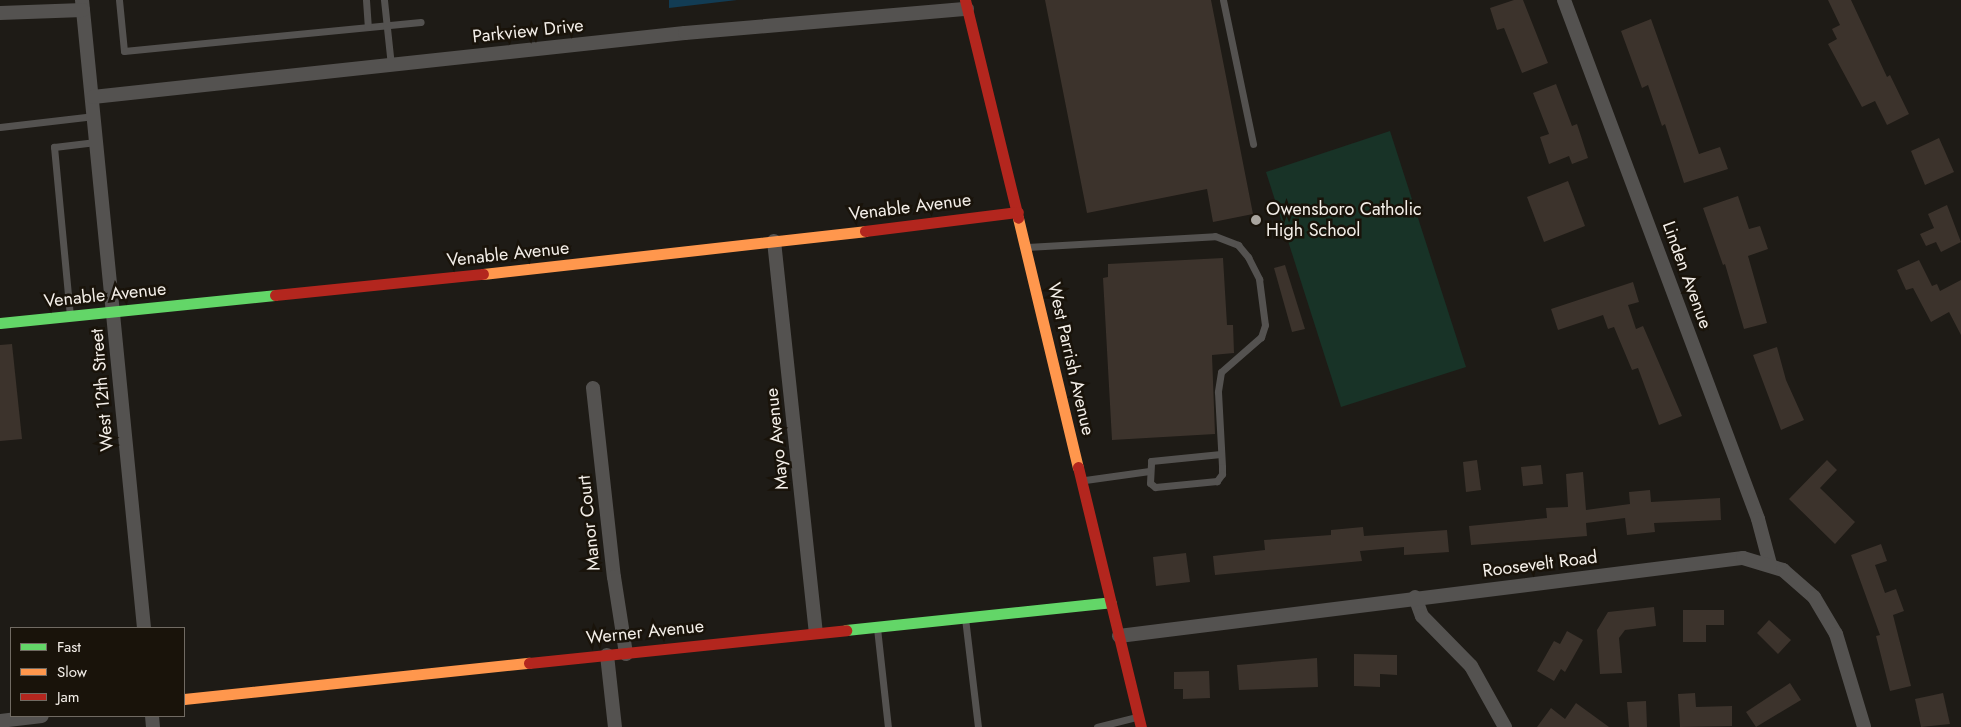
<!DOCTYPE html>
<html>
<head>
<meta charset="utf-8">
<style>
  body { margin:0 }
  #map { position:relative; width:1961px; height:727px; overflow:hidden; background:#1e1b16; font-family:Jost,sans-serif }
  div>[style] { position:absolute }
  .green>* { inset:0; background:#183327 }
  .water>* { inset:0; background:#123c54 }
  .building>* { inset:0; background:#3c332c }
  .lane>* { height:7px; margin:-3.5px; padding:0 3.5px; transform-origin:3.5px; border-radius:3.5px; background:#545250 }
  .street>* { height:14px; margin:-7px; padding:0 7px; transform-origin:7px; border-radius:7px; background:#545250 }
  .fast>* { height:11px; margin:-5.5px; padding:0 5.5px; transform-origin:5.5px; border-radius:5.5px; background:#63d668 }
  .slow>* { height:11px; margin:-5.5px; padding:0 5.5px; transform-origin:5.5px; border-radius:5.5px; background:#ff974d }
  .jam>* { height:11px; margin:-5.5px; padding:0 5.5px; transform-origin:5.5px; border-radius:5.5px; background:#b3261e }
  .dots>* { width:14px; height:14px; translate:-50% -50%; box-sizing:border-box; border:2px solid #19130a; border-radius:50% }
  span { translate:-50% -50%; white-space:nowrap; text-align:center; line-height:1.15; -webkit-text-stroke:5px #19130a; paint-order:stroke }
  .street-label { font-size:18px; color:#f4efe9 }
  .poi-label { font-size:18px; color:#f4efe9 }
  .left { translate:0 -50%; text-align:left }
  .legend { position:absolute; left:10px; top:627px; width:175px; height:90px; box-sizing:border-box; background:#19130a; border:1px solid #716b63; margin:0; padding:6px 9px; list-style:none; font-size:15px; color:#f4efe9 }
  .legend li { display:flex; align-items:center; gap:10px; height:25px }
  .legend b { width:25px; border:1px solid #716b63 }
</style>
</head>
<body>
<div id="map">
  <div class="green">
    <i style="clip-path:polygon(1390px 131px,1466px 367px,1341px 407px,1266px 172px)"></i>
  </div>
  <div class="water">
    <i style="clip-path:polygon(669px 0,737px 0,669px 8px)"></i>
  </div>
  <div class="building">
    <i style="clip-path:polygon(1045px 0,1211px 0,1253px 214px,1213px 222px,1207px 189px,1087px 213px)"></i>
    <i style="clip-path:polygon(1514px 0,1523px 0,1548px 63px,1522px 73px,1504px 28px,1497px 30px,1490px 8px)"></i>
    <i style="clip-path:polygon(1828px 0,1851px 0,1887px 77px,1890px 75px,1909px 114px,1887px 125px,1875px 101px,1862px 107px,1828px 44px,1837px 39px,1832px 29px,1840px 25px)"></i>
    <i style="clip-path:polygon(1651px 19px,1699px 154px,1720px 147px,1728px 169px,1684px 183px,1665px 124px,1662px 126px,1648px 85px,1642px 88px,1621px 31px)"></i>
    <i style="clip-path:polygon(1556px 84px,1572px 126px,1577px 124px,1588px 158px,1572px 164px,1569px 156px,1549px 164px,1540px 137px,1549px 134px,1533px 93px)"></i>
    <i style="clip-path:polygon(1939px 138px,1954px 172px,1925px 185px,1911px 151px)"></i>
    <i style="clip-path:polygon(1568px 181px,1585px 226px,1544px 242px,1527px 197px)"></i>
    <i style="clip-path:polygon(1738px 196px,1749px 229px,1760px 226px,1768px 249px,1748px 256px,1767px 323px,1744px 329px,1725px 264px,1723px 265px,1703px 208px)"></i>
    <i style="clip-path:polygon(1947px 205px,1961px 242px,1941px 252px,1936px 242px,1926px 246px,1920px 234px,1934px 228px,1928px 214px)"></i>
    <i style="clip-path:polygon(1223px 258px,1227px 325px,1233px 325px,1234px 353px,1212px 355px,1215px 434px,1112px 440px,1103px 278px,1108px 277px,1108px 264px)"></i>
    <i style="clip-path:polygon(1919px 260px,1932px 286px,1937px 284px,1940px 291px,1961px 280px,1961px 335px,1949px 312px,1931px 322px,1913px 288px,1906px 290px,1897px 270px)"></i>
    <i style="clip-path:polygon(1285px 265px,1305px 329px,1292px 332px,1274px 268px)"></i>
    <i style="clip-path:polygon(1633px 282px,1639px 302px,1628px 305px,1636px 329px,1643px 326px,1682px 416px,1659px 425px,1638px 368px,1632px 370px,1614px 327px,1608px 329px,1603px 315px,1558px 330px,1551px 309px)"></i>
    <i style="clip-path:polygon(12px 344px,22px 439px,0 441px,0 345px)"></i>
    <i style="clip-path:polygon(1777px 347px,1786px 380px,1804px 420px,1781px 430px,1753px 355px)"></i>
    <i style="clip-path:polygon(1477px 460px,1481px 490px,1466px 492px,1463px 462px)"></i>
    <i style="clip-path:polygon(1827px 460px,1837px 470px,1820px 488px,1855px 522px,1835px 544px,1789px 499px)"></i>
    <i style="clip-path:polygon(1541px 465px,1543px 484px,1523px 486px,1521px 467px)"></i>
    <i style="clip-path:polygon(1583px 472px,1586px 510px,1630px 504px,1629px 492px,1650px 490px,1651px 502px,1720px 498px,1721px 520px,1654px 523px,1655px 532px,1627px 535px,1625px 518px,1586px 523px,1587px 536px,1471px 545px,1469px 526px,1547px 518px,1546px 508px,1568px 507px,1566px 474px)"></i>
    <i style="clip-path:polygon(1363px 527px,1364px 536px,1447px 530px,1449px 552px,1404px 555px,1404px 547px,1360px 551px,1362px 561px,1215px 575px,1213px 556px,1265px 550px,1264px 540px,1331px 535px,1331px 530px)"></i>
    <i style="clip-path:polygon(1881px 544px,1887px 561px,1875px 565px,1885px 593px,1896px 589px,1904px 611px,1893px 615px,1911px 686px,1890px 691px,1876px 636px,1880px 635px,1851px 555px)"></i>
    <i style="clip-path:polygon(1186px 553px,1190px 582px,1156px 586px,1153px 557px)"></i>
    <i style="clip-path:polygon(1654px 607px,1656px 626px,1625px 630px,1619px 638px,1622px 673px,1600px 674px,1597px 630px,1608px 612px)"></i>
    <i style="clip-path:polygon(1683px 610px,1724px 610px,1724px 625px,1706px 625px,1706px 642px,1683px 642px)"></i>
    <i style="clip-path:polygon(1769px 620px,1791px 640px,1778px 654px,1757px 633px)"></i>
    <i style="clip-path:polygon(1567px 631px,1583px 640px,1565px 672px,1561px 669px,1554px 681px,1537px 671px,1554px 641px,1560px 644px)"></i>
    <i style="clip-path:polygon(1354px 654px,1397px 655px,1397px 675px,1380px 674px,1380px 687px,1354px 686px)"></i>
    <i style="clip-path:polygon(1317px 658px,1318px 687px,1239px 690px,1237px 665px)"></i>
    <i style="clip-path:polygon(1209px 671px,1210px 698px,1183px 699px,1183px 689px,1174px 689px,1174px 672px)"></i>
    <i style="clip-path:polygon(1790px 683px,1801px 700px,1756px 727px,1746px 712px)"></i>
    <i style="clip-path:polygon(1695px 693px,1696px 707px,1732px 706px,1732px 726px,1680px 727px,1678px 694px)"></i>
    <i style="clip-path:polygon(1943px 693px,1950px 724px,1921px 727px,1915px 699px)"></i>
    <i style="clip-path:polygon(1646px 701px,1647px 727px,1629px 727px,1627px 702px)"></i>
    <i style="clip-path:polygon(1576px 703px,1609px 727px,1537px 727px,1551px 708px,1565px 719px)"></i>
  </div>
  <div class="lane">
    <i style="left:119px;top:0;width:51px;rotate:84.4deg"></i>
    <i style="left:124px;top:51px;width:298px;rotate:-5.6deg"></i>
    <i style="left:366px;top:0;width:27px;rotate:86deg"></i>
    <i style="left:384px;top:0;width:65px;rotate:83.9deg"></i>
    <i style="left:1223px;top:0;width:147px;rotate:78.2deg"></i>
    <i style="left:0;top:127px;width:95px;rotate:-6.7deg"></i>
    <i style="left:1027px;top:247px;width:188px;rotate:-3.3deg"></i>
    <i style="left:1215px;top:236px;width:25px;rotate:21deg"></i>
    <i style="left:1238px;top:245px;width:16px;rotate:50deg"></i>
    <i style="left:1248px;top:257px;width:25px;rotate:63deg"></i>
    <i style="left:1259px;top:279px;width:46px;rotate:82.6deg"></i>
    <i style="left:1265px;top:325px;width:13px;rotate:108deg"></i>
    <i style="left:1261px;top:337px;width:53px;rotate:138.8deg"></i>
    <i style="left:1221px;top:372px;width:20px;rotate:99deg"></i>
    <i style="left:1218px;top:392px;width:75px;rotate:86.9deg"></i>
    <i style="left:1222px;top:467px;width:7px;rotate:90deg"></i>
    <i style="left:1222px;top:474px;width:9px;rotate:126deg"></i>
    <i style="left:1217px;top:481px;width:62px;rotate:174.5deg"></i>
    <i style="left:1155px;top:487px;width:6px;rotate:-141deg"></i>
    <i style="left:1150px;top:483px;width:22px;rotate:-87deg"></i>
    <i style="left:1151px;top:461px;width:70px;rotate:-5.7deg"></i>
    <i style="left:70px;top:316px;width:170px;rotate:-95.4deg"></i>
    <i style="left:54px;top:147px;width:42px;rotate:-6.8deg"></i>
    <i style="left:1085px;top:480px;width:65px;rotate:-8deg"></i>
    <i style="left:965px;top:618px;width:110px;rotate:83.2deg"></i>
    <i style="left:877px;top:628px;width:100px;rotate:83.7deg"></i>
    <i style="left:1097px;top:727px;width:40px;rotate:-14.4deg"></i>
  </div>
  <div class="street">
    <i style="left:82px;top:0;width:631px;rotate:84.36deg"></i>
    <i style="left:1564px;top:0;width:554px;rotate:69.5deg"></i>
    <i style="left:1758px;top:519px;width:47px;rotate:75.1deg"></i>
    <i style="left:0;top:13px;width:83px;rotate:-2.1deg"></i>
    <i style="left:93px;top:97px;width:595px;rotate:-6.17deg"></i>
    <i style="left:685px;top:33px;width:283px;rotate:-4.9deg"></i>
    <i style="left:774px;top:241px;width:393px;rotate:83.9deg"></i>
    <i style="left:593px;top:388px;width:190px;rotate:83.7deg"></i>
    <i style="left:614px;top:577px;width:78px;rotate:81.1deg"></i>
    <i style="left:1415px;top:597px;width:20px;rotate:70deg"></i>
    <i style="left:1422px;top:616px;width:70px;rotate:45.6deg"></i>
    <i style="left:1471px;top:666px;width:70px;rotate:60.9deg"></i>
    <i style="left:1119px;top:636px;width:629px;rotate:-7.13deg"></i>
    <i style="left:1743px;top:558px;width:42px;rotate:16.7deg"></i>
    <i style="left:1783px;top:570px;width:41px;rotate:41.1deg"></i>
    <i style="left:1814px;top:597px;width:43px;rotate:59.3deg"></i>
    <i style="left:1836px;top:634px;width:97px;rotate:73.2deg"></i>
    <i style="left:607px;top:655px;width:72px;rotate:83.7deg"></i>
    <i style="left:152px;top:716px;width:11px;rotate:85deg"></i>
    <i style="left:0;top:721px;width:42px;rotate:-6.8deg"></i>
  </div>
  <div class="fast">
    <i style="left:0;top:323px;width:276px;rotate:-5.8deg"></i>
    <i style="left:846px;top:630px;width:266px;rotate:-6deg"></i>
  </div>
  <div class="slow">
    <i style="left:1018px;top:218px;width:256px;rotate:76.5deg"></i>
    <i style="left:483px;top:274px;width:384px;rotate:-6.4deg"></i>
    <i style="left:184px;top:699px;width:347px;rotate:-6deg"></i>
  </div>
  <div class="jam">
    <i style="left:965px;top:0;width:224px;rotate:76.3deg"></i>
    <i style="left:865px;top:231px;width:154px;rotate:-7.1deg"></i>
    <i style="left:275px;top:295px;width:209px;rotate:-5.8deg"></i>
    <i style="left:1078px;top:467px;width:268px;rotate:76.4deg"></i>
    <i style="left:529px;top:663px;width:319px;rotate:-5.9deg"></i>
  </div>
  <div class="dots">
    <i style="left:1256px;top:220px;background:#a9a59f"></i>
  </div>
  <div class="street-label">
    <span style="left:528px;top:31px;rotate:-6deg">Parkview Drive</span>
    <span style="left:910px;top:207px;rotate:-7deg">Venable Avenue</span>
    <span style="left:508px;top:254px;rotate:-6deg">Venable Avenue</span>
    <span style="left:1687px;top:275px;rotate:70deg">Linden Avenue</span>
    <span style="left:105px;top:295px;rotate:-6deg">Venable Avenue</span>
    <span style="left:1071px;top:359px;rotate:77deg">West Parrish Avenue</span>
    <span style="left:102px;top:390px;rotate:-95deg">West 12th Street</span>
    <span style="left:777px;top:439px;rotate:-96deg">Mayo Avenue</span>
    <span style="left:589px;top:523px;rotate:-96deg">Manor Court</span>
    <span style="left:1540px;top:564px;rotate:-7deg">Roosevelt Road</span>
    <span style="left:645px;top:632px;rotate:-6deg">Werner Avenue</span>
  </div>
  <div class="poi-label">
    <span class="left" style="left:1266px;top:220px">Owensboro Catholic<br>High School</span>
  </div>
  <ul class="legend">
  <li><b style="height:6px;background:#63d668"></b>Fast</li>
  <li><b style="height:6px;background:#ff974d"></b>Slow</li>
  <li><b style="height:6px;background:#b3261e"></b>Jam</li>
  </ul>
</div>
</body>
</html>
